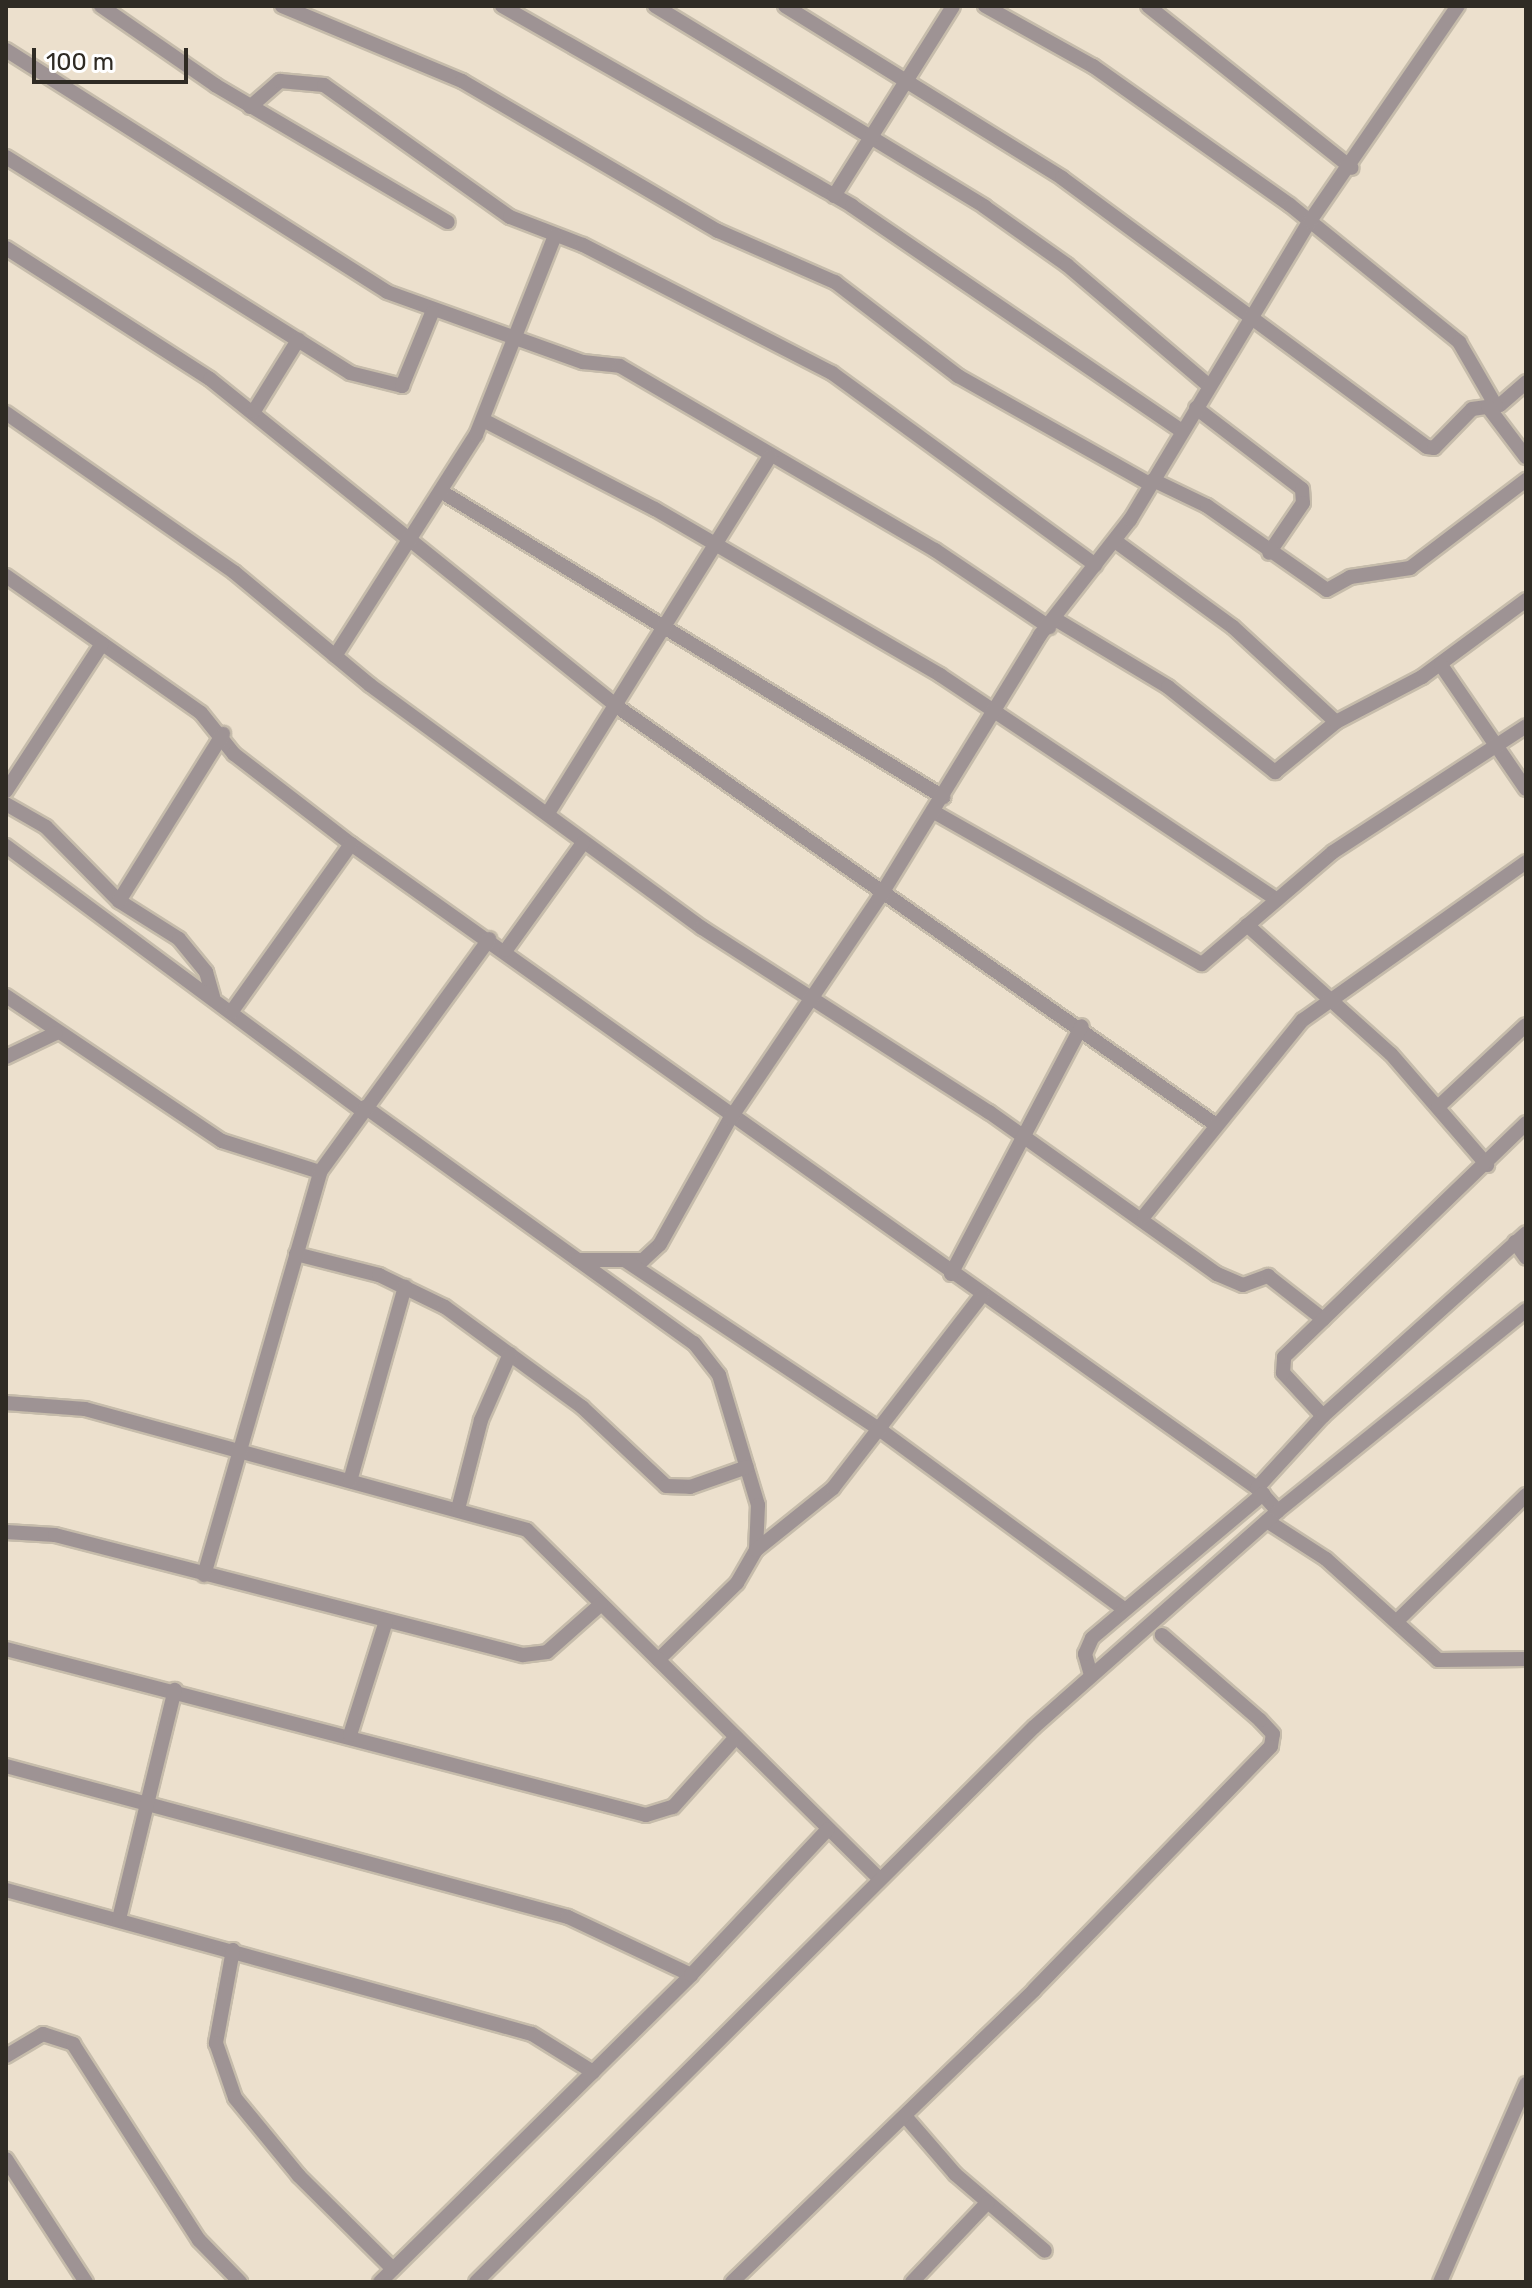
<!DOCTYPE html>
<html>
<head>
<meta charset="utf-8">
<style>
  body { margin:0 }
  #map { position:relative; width:1532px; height:2288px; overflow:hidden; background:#ece0cd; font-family:Rubik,sans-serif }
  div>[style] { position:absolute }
  .roads { filter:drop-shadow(2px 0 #c6bcab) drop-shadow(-2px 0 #c6bcab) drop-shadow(0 2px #c6bcab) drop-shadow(0 -2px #c6bcab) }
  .minor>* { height:14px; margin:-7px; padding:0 7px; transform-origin:7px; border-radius:7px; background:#9e9394 }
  span { translate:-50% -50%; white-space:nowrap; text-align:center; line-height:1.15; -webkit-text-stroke:8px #fff; paint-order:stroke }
  .frame { position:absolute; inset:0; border:8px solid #2f2b24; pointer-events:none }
  .scale { position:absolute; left:32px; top:48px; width:156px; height:36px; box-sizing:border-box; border:4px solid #2f2b24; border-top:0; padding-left:10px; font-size:24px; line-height:28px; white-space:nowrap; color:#2f2b24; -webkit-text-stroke:6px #fff; paint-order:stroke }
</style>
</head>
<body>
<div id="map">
  <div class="roads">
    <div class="minor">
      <i style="left:101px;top:6px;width:139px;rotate:34.7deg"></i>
      <i style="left:215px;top:85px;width:270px;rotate:30.5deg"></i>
      <i style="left:282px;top:6px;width:195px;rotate:22.6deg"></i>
      <i style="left:462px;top:81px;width:297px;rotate:30.4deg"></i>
      <i style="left:718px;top:231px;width:128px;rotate:23.6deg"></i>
      <i style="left:835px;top:282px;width:155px;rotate:37.4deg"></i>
      <i style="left:958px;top:376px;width:220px;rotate:29.4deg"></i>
      <i style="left:502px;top:6px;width:403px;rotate:29.7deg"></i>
      <i style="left:852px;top:206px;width:399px;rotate:34.3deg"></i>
      <i style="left:655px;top:6px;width:386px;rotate:31.3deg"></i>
      <i style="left:985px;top:207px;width:100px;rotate:35.3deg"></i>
      <i style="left:1067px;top:265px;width:187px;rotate:40.4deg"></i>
      <i style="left:785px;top:6px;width:326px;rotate:31.8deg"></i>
      <i style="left:1062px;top:178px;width:453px;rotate:36.4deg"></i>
      <i style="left:1427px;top:447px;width:7px;rotate:8deg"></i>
      <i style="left:1434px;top:448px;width:54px;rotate:-45.7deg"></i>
      <i style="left:1472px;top:409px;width:28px;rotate:-8deg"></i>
      <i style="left:1500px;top:405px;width:35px;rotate:-41deg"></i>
      <i style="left:985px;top:6px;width:124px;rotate:29.1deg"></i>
      <i style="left:1093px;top:66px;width:241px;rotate:35.2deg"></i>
      <i style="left:1290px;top:205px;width:218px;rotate:39deg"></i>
      <i style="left:1459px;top:342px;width:74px;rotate:60deg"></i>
      <i style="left:1148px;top:6px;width:260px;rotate:38.5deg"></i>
      <i style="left:6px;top:50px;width:451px;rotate:32.4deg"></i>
      <i style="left:387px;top:292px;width:208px;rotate:19.7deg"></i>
      <i style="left:583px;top:362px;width:37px;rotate:6deg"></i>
      <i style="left:620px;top:366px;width:365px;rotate:30.3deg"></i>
      <i style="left:935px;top:550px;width:138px;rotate:34deg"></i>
      <i style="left:250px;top:107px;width:40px;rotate:-41deg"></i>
      <i style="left:280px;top:81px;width:44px;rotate:5.2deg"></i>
      <i style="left:324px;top:85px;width:228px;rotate:35.4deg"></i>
      <i style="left:510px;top:217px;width:78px;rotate:21deg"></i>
      <i style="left:583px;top:245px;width:280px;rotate:27.2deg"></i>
      <i style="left:832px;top:373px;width:326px;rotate:36.1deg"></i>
      <i style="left:6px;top:157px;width:406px;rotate:32.1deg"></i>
      <i style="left:350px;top:373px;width:54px;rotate:14deg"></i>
      <i style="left:402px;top:386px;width:79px;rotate:-67.7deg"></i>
      <i style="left:834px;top:196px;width:224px;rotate:-57.9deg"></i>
      <i style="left:6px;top:248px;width:242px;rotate:32.7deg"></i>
      <i style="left:210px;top:379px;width:525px;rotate:38.81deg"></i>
      <i style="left:619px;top:708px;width:728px;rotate:34.93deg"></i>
      <i style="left:1488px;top:407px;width:63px;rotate:52.8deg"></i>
      <i style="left:1196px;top:408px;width:133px;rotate:37.4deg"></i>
      <i style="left:1302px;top:489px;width:14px;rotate:86deg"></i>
      <i style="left:1303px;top:503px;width:60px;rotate:124.2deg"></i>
      <i style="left:254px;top:411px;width:84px;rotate:-58.2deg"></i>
      <i style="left:6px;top:413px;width:278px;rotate:34.9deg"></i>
      <i style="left:234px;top:572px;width:177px;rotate:39.7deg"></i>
      <i style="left:370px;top:685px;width:411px;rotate:36.2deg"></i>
      <i style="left:702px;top:928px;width:341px;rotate:32.7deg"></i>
      <i style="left:989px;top:1112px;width:280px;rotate:35.4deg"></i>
      <i style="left:1217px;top:1274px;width:28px;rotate:23deg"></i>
      <i style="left:1243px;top:1285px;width:27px;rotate:-20deg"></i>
      <i style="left:1268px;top:1276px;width:70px;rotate:38deg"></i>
      <i style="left:483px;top:420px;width:194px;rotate:27.4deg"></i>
      <i style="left:655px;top:509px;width:330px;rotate:30.2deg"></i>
      <i style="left:940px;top:675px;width:405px;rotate:33.7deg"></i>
      <i style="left:1153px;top:480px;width:60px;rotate:25.7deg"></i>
      <i style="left:1207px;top:506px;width:146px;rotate:35deg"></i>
      <i style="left:1327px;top:590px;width:26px;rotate:-29deg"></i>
      <i style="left:1350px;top:577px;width:61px;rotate:-8.5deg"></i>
      <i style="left:1410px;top:568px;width:146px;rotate:-37.2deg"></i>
      <i style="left:442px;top:492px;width:587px;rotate:31.33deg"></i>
      <i style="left:1115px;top:541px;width:146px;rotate:36.1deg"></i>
      <i style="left:1233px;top:627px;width:140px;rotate:42.7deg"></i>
      <i style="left:6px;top:576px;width:238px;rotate:35.1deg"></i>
      <i style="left:201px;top:713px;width:53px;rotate:51.2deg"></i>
      <i style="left:234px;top:754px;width:148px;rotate:37.6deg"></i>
      <i style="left:351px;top:844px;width:1112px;rotate:35.41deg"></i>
      <i style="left:1257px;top:1488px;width:31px;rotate:48deg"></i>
      <i style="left:1055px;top:619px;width:132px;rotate:31deg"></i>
      <i style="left:1168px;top:687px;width:137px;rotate:38.5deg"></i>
      <i style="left:1275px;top:772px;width:79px;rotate:-39.3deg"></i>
      <i style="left:1336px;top:722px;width:97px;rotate:-27.6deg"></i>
      <i style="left:1422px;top:677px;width:129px;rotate:-36.5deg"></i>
      <i style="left:335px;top:656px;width:262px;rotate:-57.5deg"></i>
      <i style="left:476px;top:435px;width:215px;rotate:-68.4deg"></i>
      <i style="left:1441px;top:665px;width:150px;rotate:55.6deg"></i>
      <i style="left:6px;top:791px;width:176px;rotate:-56.9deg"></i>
      <i style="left:6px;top:804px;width:46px;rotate:29.9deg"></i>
      <i style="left:46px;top:827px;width:104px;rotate:45.4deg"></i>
      <i style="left:119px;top:901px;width:71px;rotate:32.3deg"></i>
      <i style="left:179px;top:939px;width:43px;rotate:50.7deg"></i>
      <i style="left:206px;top:972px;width:26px;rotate:74deg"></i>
      <i style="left:934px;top:812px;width:308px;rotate:29.6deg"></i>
      <i style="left:1202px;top:964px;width:172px;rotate:-40.5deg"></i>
      <i style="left:1333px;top:852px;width:230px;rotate:-33.1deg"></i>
      <i style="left:548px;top:813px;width:420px;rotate:-58.1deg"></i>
      <i style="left:6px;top:846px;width:443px;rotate:36.6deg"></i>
      <i style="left:119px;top:901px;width:197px;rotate:-58.1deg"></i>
      <i style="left:1247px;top:925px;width:193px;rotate:41.9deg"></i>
      <i style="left:1391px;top:1054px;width:147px;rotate:49.1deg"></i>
      <i style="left:506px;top:950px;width:132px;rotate:-54.3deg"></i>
      <i style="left:6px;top:996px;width:260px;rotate:33.9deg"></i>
      <i style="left:222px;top:1141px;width:103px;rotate:17.6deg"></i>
      <i style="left:232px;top:1011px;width:205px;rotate:-54.5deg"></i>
      <i style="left:6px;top:1057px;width:55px;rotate:-25.6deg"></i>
      <i style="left:365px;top:1107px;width:405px;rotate:35.7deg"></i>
      <i style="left:694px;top:1343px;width:41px;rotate:52deg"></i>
      <i style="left:719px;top:1375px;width:136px;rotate:73.3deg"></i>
      <i style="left:758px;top:1505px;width:45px;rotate:92.5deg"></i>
      <i style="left:756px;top:1550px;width:38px;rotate:120deg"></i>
      <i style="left:737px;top:1583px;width:110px;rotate:135.7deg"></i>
      <i style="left:1438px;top:1107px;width:120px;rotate:-43deg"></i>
      <i style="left:1144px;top:1216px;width:252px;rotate:-51deg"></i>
      <i style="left:1303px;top:1020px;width:273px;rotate:-35.3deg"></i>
      <i style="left:1515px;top:1242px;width:19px;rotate:55deg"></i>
      <i style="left:296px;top:1254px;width:86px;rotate:14.2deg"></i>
      <i style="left:379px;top:1275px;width:73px;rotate:25.9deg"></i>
      <i style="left:445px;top:1307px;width:170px;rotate:36.1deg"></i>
      <i style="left:582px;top:1407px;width:115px;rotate:43.2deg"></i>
      <i style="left:666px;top:1486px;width:24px;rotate:2deg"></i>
      <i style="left:690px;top:1487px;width:60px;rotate:-19.3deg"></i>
      <i style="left:578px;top:1260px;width:65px"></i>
      <i style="left:643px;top:1260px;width:23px;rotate:-43deg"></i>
      <i style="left:660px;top:1244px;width:143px;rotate:-60.8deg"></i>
      <i style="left:730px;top:1119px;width:267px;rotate:-56deg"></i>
      <i style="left:879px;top:898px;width:308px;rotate:-58.5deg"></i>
      <i style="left:1040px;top:635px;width:146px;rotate:-52deg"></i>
      <i style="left:1130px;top:520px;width:349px;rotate:-59deg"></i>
      <i style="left:1310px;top:221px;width:261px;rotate:-55.5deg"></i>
      <i style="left:626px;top:1261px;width:309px;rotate:33.6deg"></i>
      <i style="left:883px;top:1432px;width:299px;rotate:36.3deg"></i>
      <i style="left:951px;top:1274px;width:280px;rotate:-62.2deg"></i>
      <i style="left:6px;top:1403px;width:79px;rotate:4.3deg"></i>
      <i style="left:85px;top:1409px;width:458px;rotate:15.3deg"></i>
      <i style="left:527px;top:1530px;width:496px;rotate:44.7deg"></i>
      <i style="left:1323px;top:1416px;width:59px;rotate:-132.9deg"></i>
      <i style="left:1283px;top:1373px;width:16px;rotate:-86deg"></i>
      <i style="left:1284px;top:1357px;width:337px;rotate:-44deg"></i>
      <i style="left:350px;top:1481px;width:202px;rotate:-74.2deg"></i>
      <i style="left:1257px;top:1488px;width:98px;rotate:-47.5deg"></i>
      <i style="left:1323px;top:1416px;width:273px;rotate:-42deg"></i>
      <i style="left:458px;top:1509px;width:92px;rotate:-75.5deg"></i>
      <i style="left:481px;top:1420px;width:72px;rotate:-66.3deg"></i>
      <i style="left:1267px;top:1521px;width:70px;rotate:32.8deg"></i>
      <i style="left:1326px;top:1559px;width:151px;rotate:42deg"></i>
      <i style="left:1438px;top:1660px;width:88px;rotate:-0.7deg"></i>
      <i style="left:6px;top:1532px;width:49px;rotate:3.5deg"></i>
      <i style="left:55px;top:1535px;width:483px;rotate:14.4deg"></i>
      <i style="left:523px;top:1655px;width:24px;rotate:-7deg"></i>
      <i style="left:547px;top:1652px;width:72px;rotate:-41.6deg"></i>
      <i style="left:756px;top:1550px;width:99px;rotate:-38.8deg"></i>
      <i style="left:833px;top:1488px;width:244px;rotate:-52.3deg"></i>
      <i style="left:204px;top:1575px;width:419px;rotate:-73.9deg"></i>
      <i style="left:320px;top:1172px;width:288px;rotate:-54deg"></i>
      <i style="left:1398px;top:1620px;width:179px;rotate:-44.3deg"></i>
      <i style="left:6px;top:1649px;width:661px;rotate:14.54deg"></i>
      <i style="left:646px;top:1815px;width:28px;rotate:-17deg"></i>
      <i style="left:673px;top:1807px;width:94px;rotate:-48deg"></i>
      <i style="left:1091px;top:1675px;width:22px;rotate:-106deg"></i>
      <i style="left:1085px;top:1654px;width:17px;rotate:-66deg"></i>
      <i style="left:1092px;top:1638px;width:224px;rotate:-40.1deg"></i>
      <i style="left:350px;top:1735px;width:120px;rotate:-72.5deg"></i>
      <i style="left:6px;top:1766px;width:582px;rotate:15.04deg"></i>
      <i style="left:568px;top:1917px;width:136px;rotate:25.2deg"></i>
      <i style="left:6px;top:1890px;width:545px;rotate:15.31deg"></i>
      <i style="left:532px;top:2034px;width:72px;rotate:31.9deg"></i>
      <i style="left:119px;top:1919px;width:236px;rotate:-76.3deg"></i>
      <i style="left:233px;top:1950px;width:95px;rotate:100.4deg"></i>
      <i style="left:216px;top:2043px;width:58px;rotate:70.9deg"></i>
      <i style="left:235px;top:2098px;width:101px;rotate:50.6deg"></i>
      <i style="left:299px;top:2176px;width:132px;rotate:44.7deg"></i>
      <i style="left:6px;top:2056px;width:43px;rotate:-30.7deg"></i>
      <i style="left:43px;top:2034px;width:32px;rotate:18deg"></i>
      <i style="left:73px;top:2044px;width:233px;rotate:57.3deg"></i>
      <i style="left:199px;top:2240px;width:59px;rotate:45.7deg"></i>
      <i style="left:905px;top:2116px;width:77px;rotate:49.2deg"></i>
      <i style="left:955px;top:2174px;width:118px;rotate:40.5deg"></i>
      <i style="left:6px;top:2159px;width:147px;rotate:57deg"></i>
      <i style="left:380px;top:2282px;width:437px;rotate:-44.6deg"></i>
      <i style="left:691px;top:1975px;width:200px;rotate:-46.8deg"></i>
      <i style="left:476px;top:2282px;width:787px;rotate:-44.85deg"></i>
      <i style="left:1034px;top:1727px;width:326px;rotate:-41.5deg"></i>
      <i style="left:1278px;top:1511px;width:319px;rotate:-39deg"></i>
      <i style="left:732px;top:2282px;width:420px;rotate:-44deg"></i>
      <i style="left:1034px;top:1990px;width:340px;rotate:-45.8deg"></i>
      <i style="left:1271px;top:1746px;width:12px;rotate:-81deg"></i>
      <i style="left:1273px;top:1734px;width:19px;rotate:-133deg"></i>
      <i style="left:1260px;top:1720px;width:130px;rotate:-139.1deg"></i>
      <i style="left:912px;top:2282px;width:110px;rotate:-46.5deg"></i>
      <i style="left:1440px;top:2282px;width:216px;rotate:-66.5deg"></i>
    </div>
  </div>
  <div class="frame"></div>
  <div class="scale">100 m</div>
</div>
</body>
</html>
